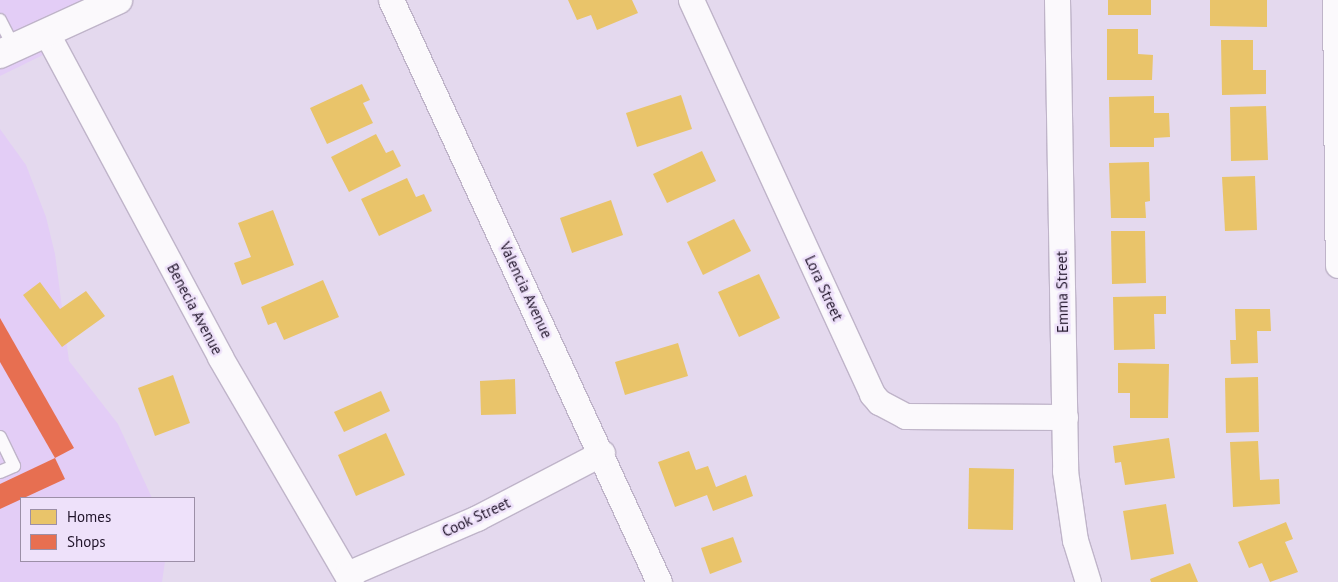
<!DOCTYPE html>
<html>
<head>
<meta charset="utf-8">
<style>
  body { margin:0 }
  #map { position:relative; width:1338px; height:582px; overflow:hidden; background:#e4d9ee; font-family:"PT Sans",sans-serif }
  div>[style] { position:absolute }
  .built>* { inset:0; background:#e3cdf6 }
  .homes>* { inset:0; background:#e9c46a }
  .shops>* { inset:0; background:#e76f51 }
  .roads { filter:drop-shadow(1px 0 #bfb4c9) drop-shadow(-1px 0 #bfb4c9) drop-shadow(0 1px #bfb4c9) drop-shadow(0 -1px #bfb4c9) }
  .lane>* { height:12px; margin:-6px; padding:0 6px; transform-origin:6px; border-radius:6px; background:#fbf9fc }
  .street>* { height:25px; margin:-12.5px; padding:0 12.5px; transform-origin:12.5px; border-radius:12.5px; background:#fbf9fc }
  .secondary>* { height:28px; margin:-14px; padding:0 14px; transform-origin:14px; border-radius:14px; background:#fbf9fc }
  span { translate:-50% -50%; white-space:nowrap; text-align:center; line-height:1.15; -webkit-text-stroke:5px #eee1fa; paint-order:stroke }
  .street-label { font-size:15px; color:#20142a }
  .legend { position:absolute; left:20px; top:497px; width:175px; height:65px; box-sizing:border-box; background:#eee1fa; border:1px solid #9c8fa7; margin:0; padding:6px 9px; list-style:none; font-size:15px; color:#20142a }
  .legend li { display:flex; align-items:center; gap:10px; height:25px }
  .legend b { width:25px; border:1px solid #9c8fa7 }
</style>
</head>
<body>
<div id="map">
  <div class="built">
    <i style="clip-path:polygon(0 0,85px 0,50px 14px,0 40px)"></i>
    <i style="clip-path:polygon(42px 48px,45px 54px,0 76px,0 68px)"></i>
    <i style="clip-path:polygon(0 129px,26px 165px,46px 217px,55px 254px,69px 361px,118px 424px,152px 498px,21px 498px,21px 561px,165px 561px,162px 582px,0 582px)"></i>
  </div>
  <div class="homes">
    <i style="clip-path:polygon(568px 0,632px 0,638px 13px,597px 30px,591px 15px,577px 20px)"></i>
    <i style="clip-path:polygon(1108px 0,1151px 0,1151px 15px,1108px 15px)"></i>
    <i style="clip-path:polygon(1210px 0,1267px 0,1267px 27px,1210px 26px)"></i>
    <i style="clip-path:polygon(1107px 29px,1138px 29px,1138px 54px,1153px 55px,1152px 80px,1107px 80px)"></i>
    <i style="clip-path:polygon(1221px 40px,1253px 40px,1253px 70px,1266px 70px,1266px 94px,1222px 95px)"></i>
    <i style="clip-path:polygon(362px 84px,370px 100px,363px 103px,373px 123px,327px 144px,310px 108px)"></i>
    <i style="clip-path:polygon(681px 95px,692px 129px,637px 147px,626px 113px)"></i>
    <i style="clip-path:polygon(1154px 96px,1154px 113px,1169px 113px,1170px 137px,1154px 138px,1154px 147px,1110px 147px,1109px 97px)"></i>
    <i style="clip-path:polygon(1266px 106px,1268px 160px,1231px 161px,1230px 107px)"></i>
    <i style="clip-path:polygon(376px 134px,386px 153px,393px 150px,401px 166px,349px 192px,331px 157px)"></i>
    <i style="clip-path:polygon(702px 151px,716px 181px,667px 203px,653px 174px)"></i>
    <i style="clip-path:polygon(1149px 162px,1150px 201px,1145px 202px,1146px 218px,1111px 218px,1109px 163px)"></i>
    <i style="clip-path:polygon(1255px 176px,1257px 230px,1225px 231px,1222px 177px)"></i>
    <i style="clip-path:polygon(407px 178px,416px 197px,424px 194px,432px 211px,379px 236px,361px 199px)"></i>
    <i style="clip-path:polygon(611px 200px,623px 235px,572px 253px,560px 218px)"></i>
    <i style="clip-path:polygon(273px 210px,294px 265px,242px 285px,234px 263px,251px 257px,238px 223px)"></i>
    <i style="clip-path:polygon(734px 219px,751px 251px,703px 275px,687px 242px)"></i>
    <i style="clip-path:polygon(1111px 231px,1145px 231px,1146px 283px,1112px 284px)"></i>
    <i style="clip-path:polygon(759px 274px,780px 318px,739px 337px,718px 292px)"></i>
    <i style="clip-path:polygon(323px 280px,339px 317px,284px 340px,276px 322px,268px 325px,261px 307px)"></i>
    <i style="clip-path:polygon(40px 282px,60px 309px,86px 291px,105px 316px,62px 347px,23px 295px)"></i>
    <i style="clip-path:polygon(1166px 296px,1166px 314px,1154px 314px,1155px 349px,1114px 350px,1113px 297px)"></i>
    <i style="clip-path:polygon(1235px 309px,1270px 309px,1271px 331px,1257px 331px,1258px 363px,1231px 364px,1230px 340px,1236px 340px)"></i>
    <i style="clip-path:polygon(678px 343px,688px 376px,625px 395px,615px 362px)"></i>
    <i style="clip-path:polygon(1118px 363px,1169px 364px,1168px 418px,1130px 418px,1130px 393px,1118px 393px)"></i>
    <i style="clip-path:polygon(173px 375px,190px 423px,155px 436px,138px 388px)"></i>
    <i style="clip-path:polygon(1258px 377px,1259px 432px,1226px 433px,1225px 378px)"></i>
    <i style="clip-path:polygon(515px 379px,516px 414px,481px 415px,480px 381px)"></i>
    <i style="clip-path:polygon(381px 391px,390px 411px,344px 432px,334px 412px)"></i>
    <i style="clip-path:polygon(386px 433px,405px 475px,356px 496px,338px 455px)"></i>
    <i style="clip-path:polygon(1169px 438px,1175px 478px,1125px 485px,1121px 462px,1115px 463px,1113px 446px)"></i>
    <i style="clip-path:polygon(1258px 441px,1260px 480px,1279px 479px,1280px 504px,1233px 507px,1230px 442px)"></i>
    <i style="clip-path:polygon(689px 451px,696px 470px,708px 466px,716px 487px,746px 475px,753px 496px,713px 511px,707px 495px,675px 507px,658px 462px)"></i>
    <i style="clip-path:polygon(969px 468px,1014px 469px,1013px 530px,968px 529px)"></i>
    <i style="clip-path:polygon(1166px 504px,1174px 554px,1131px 560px,1123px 511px)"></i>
    <i style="clip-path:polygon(1286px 522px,1293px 539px,1285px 542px,1298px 572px,1270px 582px,1262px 563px,1249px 568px,1238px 542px)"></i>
    <i style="clip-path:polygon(733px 537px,742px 562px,710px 574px,701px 548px)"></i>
    <i style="clip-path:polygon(1190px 563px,1198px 582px,1151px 582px,1150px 579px)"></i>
  </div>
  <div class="shops">
    <i style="clip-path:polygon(0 318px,74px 448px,55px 458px,0 362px)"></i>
    <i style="clip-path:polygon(55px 458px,65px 479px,0 509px,0 484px)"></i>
  </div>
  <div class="roads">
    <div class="lane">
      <i style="left:0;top:20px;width:31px;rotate:63deg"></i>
      <i style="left:0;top:437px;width:32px;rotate:64deg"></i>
      <i style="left:14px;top:466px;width:15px;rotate:157deg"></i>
    </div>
    <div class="street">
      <i style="left:391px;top:0;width:641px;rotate:65.27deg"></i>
      <i style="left:691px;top:0;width:434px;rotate:65.3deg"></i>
      <i style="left:872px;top:394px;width:11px;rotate:49deg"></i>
      <i style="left:879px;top:402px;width:30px;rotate:28deg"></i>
      <i style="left:905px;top:416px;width:160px;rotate:0.4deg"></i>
      <i style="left:1057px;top:0;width:471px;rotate:89deg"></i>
      <i style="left:1065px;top:471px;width:70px;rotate:81.8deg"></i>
      <i style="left:1075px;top:540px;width:44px;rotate:72.8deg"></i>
      <i style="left:1335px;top:0;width:265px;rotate:89.4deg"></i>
      <i style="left:46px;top:32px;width:369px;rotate:61.8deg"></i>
      <i style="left:220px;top:357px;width:260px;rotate:59.8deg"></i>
      <i style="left:347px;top:574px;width:142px;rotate:-23.3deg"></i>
      <i style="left:477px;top:518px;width:141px;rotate:-27.5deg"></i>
    </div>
    <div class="secondary">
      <i style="left:0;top:54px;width:130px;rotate:-24.6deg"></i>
    </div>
  </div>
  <div class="street-label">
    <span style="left:824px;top:288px;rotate:65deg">Lora Street</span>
    <span style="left:526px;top:290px;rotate:65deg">Valencia Avenue</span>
    <span style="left:1062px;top:292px;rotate:-91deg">Emma Street</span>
    <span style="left:195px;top:309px;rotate:62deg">Benecia Avenue</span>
    <span style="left:476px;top:517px;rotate:-25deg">Cook Street</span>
  </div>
  <ul class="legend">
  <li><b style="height:14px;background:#e9c46a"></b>Homes</li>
  <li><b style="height:14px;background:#e76f51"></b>Shops</li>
  </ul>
</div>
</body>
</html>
